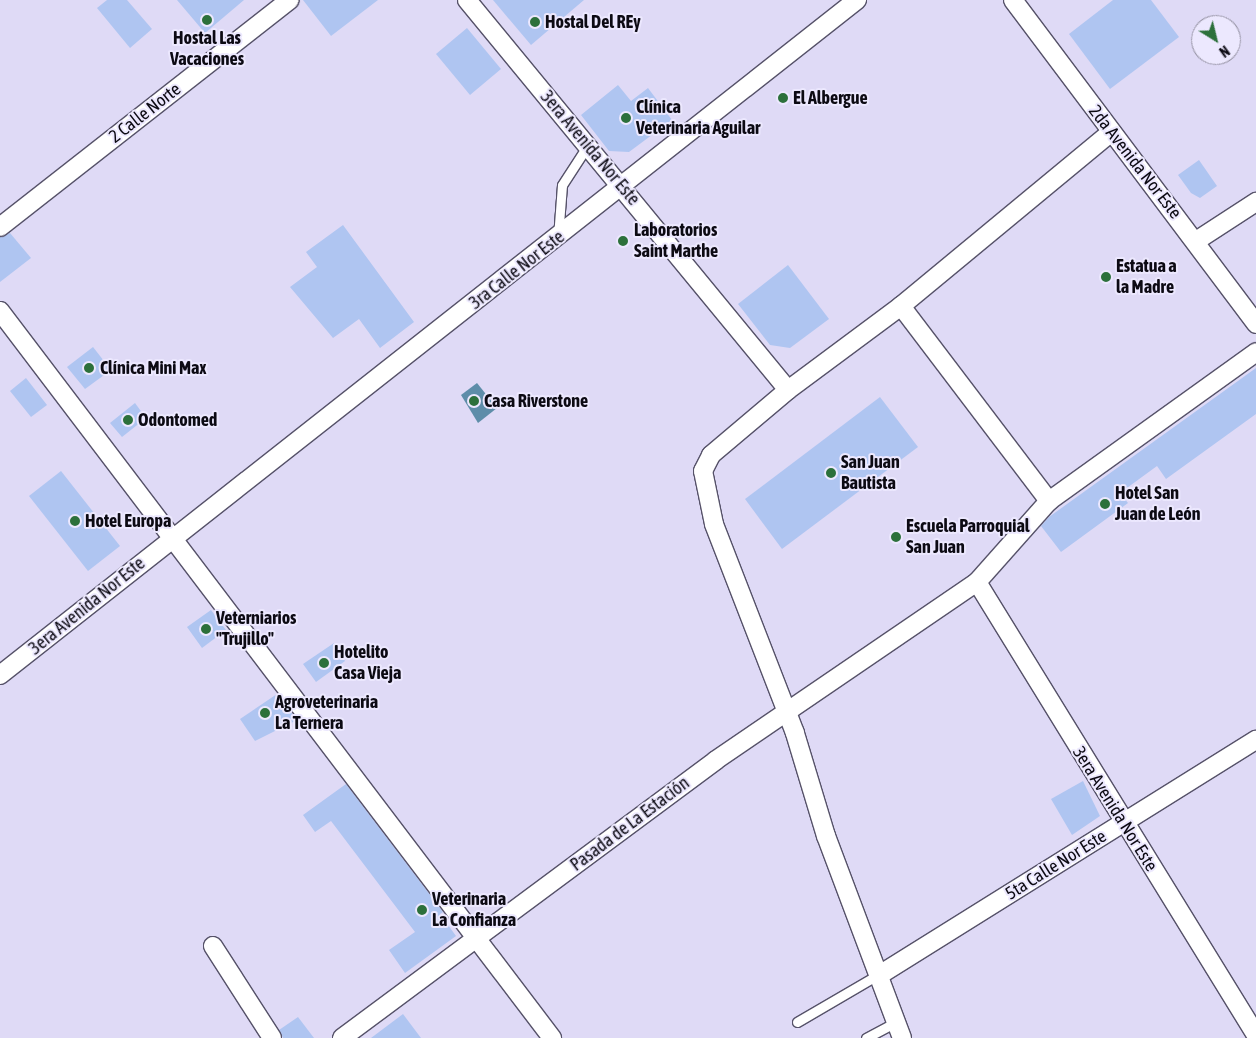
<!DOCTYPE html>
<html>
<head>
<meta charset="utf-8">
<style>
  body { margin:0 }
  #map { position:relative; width:1256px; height:1038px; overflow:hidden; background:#dfdaf6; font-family:"Asap Condensed",sans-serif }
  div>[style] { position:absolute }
  .water>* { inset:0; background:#5e8da9 }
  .building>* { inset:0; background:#afc5f1 }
  .roads { filter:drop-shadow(1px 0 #565269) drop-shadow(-1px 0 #565269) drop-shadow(0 1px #565269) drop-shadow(0 -1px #565269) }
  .lane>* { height:9px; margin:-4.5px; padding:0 4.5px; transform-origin:4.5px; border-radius:4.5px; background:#fff }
  .street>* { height:18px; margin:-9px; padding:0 9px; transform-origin:9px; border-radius:9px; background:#fff }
  .dots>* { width:14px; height:14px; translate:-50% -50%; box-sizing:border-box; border:2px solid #ece8fe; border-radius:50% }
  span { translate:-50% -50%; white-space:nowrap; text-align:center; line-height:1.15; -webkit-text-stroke:4px #ece8fe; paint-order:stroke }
  .poi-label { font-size:18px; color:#0c0a13; font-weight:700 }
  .left { translate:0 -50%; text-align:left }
  .street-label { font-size:18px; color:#0c0a13 }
  .north { position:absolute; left:1191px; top:15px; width:50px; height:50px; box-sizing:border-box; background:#ece8fe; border:1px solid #928fa0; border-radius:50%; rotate:144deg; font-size:14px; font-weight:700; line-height:20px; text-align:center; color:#0c0a13 }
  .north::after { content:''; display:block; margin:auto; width:18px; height:22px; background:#2c703b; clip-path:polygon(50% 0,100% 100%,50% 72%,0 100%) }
</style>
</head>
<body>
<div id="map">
  <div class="water">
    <i style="clip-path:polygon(477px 383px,497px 408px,478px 423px,461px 395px)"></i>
  </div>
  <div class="building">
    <i style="clip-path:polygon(107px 0,127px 0,152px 29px,130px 48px,97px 8px)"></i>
    <i style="clip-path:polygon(177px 0,244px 0,205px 33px)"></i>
    <i style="clip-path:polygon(303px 0,378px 0,331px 36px)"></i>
    <i style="clip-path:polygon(493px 0,584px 0,531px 45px)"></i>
    <i style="clip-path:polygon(1113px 0,1151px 0,1179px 37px,1110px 89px,1069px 34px)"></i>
    <i style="clip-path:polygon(467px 28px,501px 69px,470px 95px,436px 54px)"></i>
    <i style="clip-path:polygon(618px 85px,631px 101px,648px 88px,672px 120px,629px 152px,609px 151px,581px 115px)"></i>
    <i style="clip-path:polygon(1199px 160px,1217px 186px,1200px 198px,1191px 193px,1178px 175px)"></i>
    <i style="clip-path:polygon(343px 225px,414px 322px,380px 348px,359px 319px,333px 338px,290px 287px,317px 267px,306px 252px)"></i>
    <i style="clip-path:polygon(10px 233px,31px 258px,0 282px,0 237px)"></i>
    <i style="clip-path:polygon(788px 265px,829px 319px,790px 348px,770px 345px,738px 304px)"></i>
    <i style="clip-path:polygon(93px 347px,111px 370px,85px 389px,67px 367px)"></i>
    <i style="clip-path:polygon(1256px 368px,1256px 414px,1166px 479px,1157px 466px,1120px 493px,1128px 503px,1061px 552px,1041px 526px,1049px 517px)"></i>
    <i style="clip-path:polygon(26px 378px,47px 405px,31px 417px,10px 391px)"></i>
    <i style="clip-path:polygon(880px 397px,918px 447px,782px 549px,745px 499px)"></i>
    <i style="clip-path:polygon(135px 403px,146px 418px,122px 437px,110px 423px)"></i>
    <i style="clip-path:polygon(61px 471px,120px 546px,88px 571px,29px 496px)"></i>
    <i style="clip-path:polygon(211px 610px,226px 630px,202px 648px,187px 627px)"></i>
    <i style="clip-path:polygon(334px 643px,345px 661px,316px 682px,303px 664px)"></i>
    <i style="clip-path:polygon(277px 694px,297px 720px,255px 741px,240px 719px)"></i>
    <i style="clip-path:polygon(1083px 781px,1100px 816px,1072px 835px,1051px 799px)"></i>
    <i style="clip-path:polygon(346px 784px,443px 912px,440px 914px,456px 936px,405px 973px,389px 950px,415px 932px,331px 821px,315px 832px,303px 815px)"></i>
    <i style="clip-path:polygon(403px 1014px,421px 1038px,371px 1038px)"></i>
    <i style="clip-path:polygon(298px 1017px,314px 1038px,283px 1038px,279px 1030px)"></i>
  </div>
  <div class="roads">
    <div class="lane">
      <i style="left:558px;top:237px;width:52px;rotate:-85.6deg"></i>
      <i style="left:562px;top:185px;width:48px;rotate:-57deg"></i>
      <i style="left:797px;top:1022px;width:95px;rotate:-30.3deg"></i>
      <i style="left:866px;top:1038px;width:34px;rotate:-28deg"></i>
    </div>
    <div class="street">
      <i style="left:467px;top:0;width:505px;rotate:50.54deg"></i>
      <i style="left:1013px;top:0;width:405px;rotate:53.1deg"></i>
      <i style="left:0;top:227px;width:368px;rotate:-38.1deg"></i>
      <i style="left:1196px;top:241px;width:72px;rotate:-33deg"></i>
      <i style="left:901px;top:306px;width:245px;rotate:52.8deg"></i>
      <i style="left:0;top:311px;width:913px;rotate:52.79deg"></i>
      <i style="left:977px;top:582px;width:532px;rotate:58.37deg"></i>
      <i style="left:0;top:675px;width:1091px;rotate:-38.23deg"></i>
      <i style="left:213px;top:946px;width:109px;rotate:57.3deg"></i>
      <i style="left:881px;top:974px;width:442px;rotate:-32deg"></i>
      <i style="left:342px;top:1038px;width:466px;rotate:-36.6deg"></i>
      <i style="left:716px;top:760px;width:316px;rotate:-34.3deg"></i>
      <i style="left:977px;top:582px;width:108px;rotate:-48.4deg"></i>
      <i style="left:1049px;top:501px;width:255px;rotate:-35.7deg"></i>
      <i style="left:902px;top:1038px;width:216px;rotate:-110.6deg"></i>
      <i style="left:826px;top:836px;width:108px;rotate:-106.8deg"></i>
      <i style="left:795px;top:733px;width:224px;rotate:-111.2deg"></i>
      <i style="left:714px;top:524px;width:54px;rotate:-101.7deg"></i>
      <i style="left:703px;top:471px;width:18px;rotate:-63deg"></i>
      <i style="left:711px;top:455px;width:101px;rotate:-40.2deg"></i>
      <i style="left:788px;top:390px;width:141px;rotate:-36.6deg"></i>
      <i style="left:901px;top:306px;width:273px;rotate:-39.6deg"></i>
    </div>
  </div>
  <div class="dots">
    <i style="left:207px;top:20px;background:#2c703b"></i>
    <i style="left:535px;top:22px;background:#2c703b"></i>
    <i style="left:783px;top:98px;background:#2c703b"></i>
    <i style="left:626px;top:118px;background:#2c703b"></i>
    <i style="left:623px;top:241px;background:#2c703b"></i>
    <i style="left:1106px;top:277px;background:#2c703b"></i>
    <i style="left:89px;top:368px;background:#2c703b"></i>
    <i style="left:474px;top:401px;background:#2c703b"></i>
    <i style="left:128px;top:420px;background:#2c703b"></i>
    <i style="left:831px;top:473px;background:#2c703b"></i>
    <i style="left:1105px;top:504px;background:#2c703b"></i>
    <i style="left:75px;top:521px;background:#2c703b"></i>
    <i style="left:896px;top:537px;background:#2c703b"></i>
    <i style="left:206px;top:629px;background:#2c703b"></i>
    <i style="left:324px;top:663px;background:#2c703b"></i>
    <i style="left:265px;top:713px;background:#2c703b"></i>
    <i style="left:422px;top:910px;background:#2c703b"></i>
  </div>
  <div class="poi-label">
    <span class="left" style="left:545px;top:22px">Hostal Del REy</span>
    <span style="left:207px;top:49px">Hostal Las<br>Vacaciones</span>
    <span class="left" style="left:793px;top:98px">El Albergue</span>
    <span class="left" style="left:636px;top:118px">Clínica<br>Veterinaria Aguilar</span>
    <span class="left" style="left:634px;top:241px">Laboratorios<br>Saint Marthe</span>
    <span class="left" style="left:1116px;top:277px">Estatua a<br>la Madre</span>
    <span class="left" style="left:100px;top:368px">Clínica Mini Max</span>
    <span class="left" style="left:484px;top:401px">Casa Riverstone</span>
    <span class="left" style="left:138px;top:420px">Odontomed</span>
    <span class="left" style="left:841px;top:473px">San Juan<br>Bautista</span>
    <span class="left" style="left:1115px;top:504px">Hotel San<br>Juan de León</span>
    <span class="left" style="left:85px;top:521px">Hotel Europa</span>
    <span class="left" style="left:906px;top:537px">Escuela Parroquial<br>San Juan</span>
    <span class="left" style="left:216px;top:629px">Veterniarios<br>"Trujillo"</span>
    <span class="left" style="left:334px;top:663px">Hotelito<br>Casa Vieja</span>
    <span class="left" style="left:275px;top:713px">Agroveterinaria<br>La Ternera</span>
    <span class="left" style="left:432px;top:910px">Veterinaria<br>La Confianza</span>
  </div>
  <div class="street-label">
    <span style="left:145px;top:113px;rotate:-38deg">2 Calle Norte</span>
    <span style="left:590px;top:148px;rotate:50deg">3era Avenida Nor Este</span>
    <span style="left:1135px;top:162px;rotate:52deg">2da Avenida Nor Este</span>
    <span style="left:517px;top:270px;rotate:-38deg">3ra Calle Nor Este</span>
    <span style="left:87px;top:606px;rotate:-39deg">3era Avenida Nor Este</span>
    <span style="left:1115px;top:809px;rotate:58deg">3era Avenida Nor Este</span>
    <span style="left:630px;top:824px;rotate:-37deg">Pasada de La Estación</span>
    <span style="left:1056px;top:865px;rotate:-32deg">5ta Calle Nor Este</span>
  </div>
  <div class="north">N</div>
</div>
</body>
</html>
